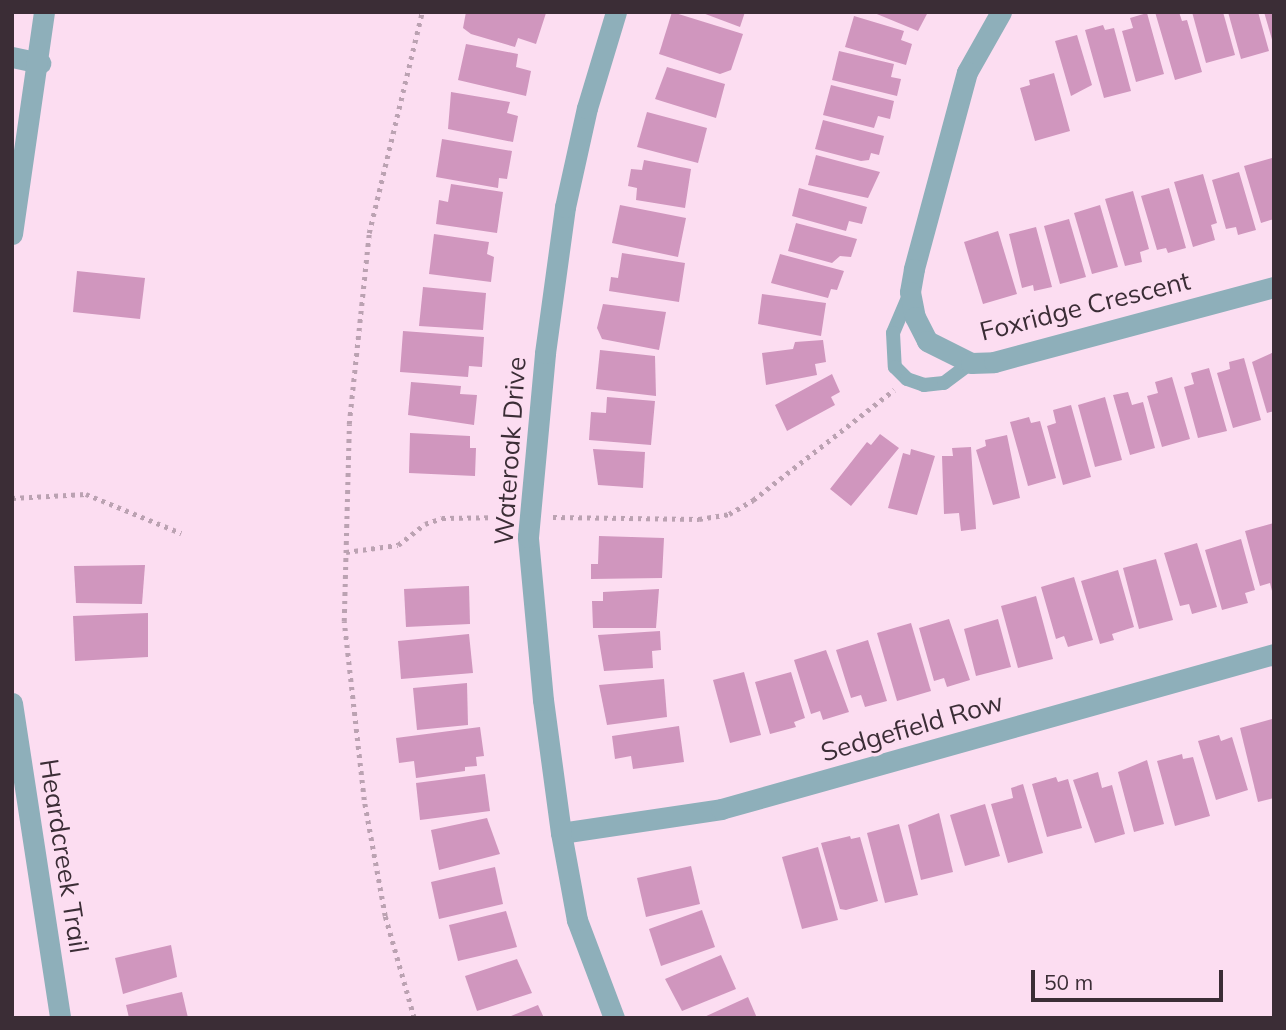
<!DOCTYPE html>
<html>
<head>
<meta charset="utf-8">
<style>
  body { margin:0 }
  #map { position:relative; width:1286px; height:1030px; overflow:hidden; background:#fcddf1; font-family:Mulish,sans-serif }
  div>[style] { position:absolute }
  .building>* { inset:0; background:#d096be }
  .path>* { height:4.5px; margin-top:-2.25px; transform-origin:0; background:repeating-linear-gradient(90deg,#bba2b2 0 3.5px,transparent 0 8.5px) }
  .service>* { height:14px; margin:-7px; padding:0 7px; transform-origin:7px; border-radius:7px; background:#8eafba }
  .minor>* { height:21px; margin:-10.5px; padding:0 10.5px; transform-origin:10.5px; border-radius:10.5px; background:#8eafba }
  span { translate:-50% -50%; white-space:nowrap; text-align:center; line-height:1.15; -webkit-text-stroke:7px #fcddf1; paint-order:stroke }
  .street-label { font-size:26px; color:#3b2d36 }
  .frame { position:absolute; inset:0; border:14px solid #3b2d36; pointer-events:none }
  .scale { position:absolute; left:1031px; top:970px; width:192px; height:32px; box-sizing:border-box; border:4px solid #3b2d36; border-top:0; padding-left:9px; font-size:21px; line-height:24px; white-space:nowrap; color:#3b2d36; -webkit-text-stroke:5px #fcddf1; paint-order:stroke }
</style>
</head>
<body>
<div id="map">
  <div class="building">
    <i style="clip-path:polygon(466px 12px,545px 12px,546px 13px,536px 44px,518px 38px,515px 47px,471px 34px,463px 28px)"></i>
    <i style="clip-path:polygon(672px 12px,743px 34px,731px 70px,720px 74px,659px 54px)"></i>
    <i style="clip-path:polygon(700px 12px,745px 12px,740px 27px)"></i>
    <i style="clip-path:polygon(872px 12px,928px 12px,918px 31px)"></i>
    <i style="clip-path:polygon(1155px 12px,1179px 12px,1182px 21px,1187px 20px,1202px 72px,1175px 80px)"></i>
    <i style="clip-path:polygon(1192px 12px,1223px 12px,1235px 55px,1206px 63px)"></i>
    <i style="clip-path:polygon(1228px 12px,1258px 12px,1269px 51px,1241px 59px)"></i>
    <i style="clip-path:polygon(1264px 12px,1274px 12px,1274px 43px,1273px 43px)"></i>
    <i style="clip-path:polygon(1147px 13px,1164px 74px,1136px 82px,1122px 31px,1133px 28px,1130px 18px)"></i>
    <i style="clip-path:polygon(854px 16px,904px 31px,901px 40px,912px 44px,906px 65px,845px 47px)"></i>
    <i style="clip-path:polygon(1103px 25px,1105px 30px,1114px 28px,1131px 91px,1104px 98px,1085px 30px)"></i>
    <i style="clip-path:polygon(1077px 35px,1092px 85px,1071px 96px,1055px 41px)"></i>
    <i style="clip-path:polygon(466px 44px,518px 54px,516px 67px,531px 71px,526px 96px,458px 80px)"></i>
    <i style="clip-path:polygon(839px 51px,894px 64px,891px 77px,901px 79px,897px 96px,832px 80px)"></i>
    <i style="clip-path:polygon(667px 67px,725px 84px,716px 118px,655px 99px)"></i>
    <i style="clip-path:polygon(1054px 73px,1070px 131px,1035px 141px,1020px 88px,1030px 85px,1029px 80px)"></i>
    <i style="clip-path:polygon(831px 85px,894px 101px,890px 119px,878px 116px,874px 128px,823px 115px)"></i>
    <i style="clip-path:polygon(451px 92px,510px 102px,507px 113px,518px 116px,513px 142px,448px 129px)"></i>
    <i style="clip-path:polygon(647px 112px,707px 128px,698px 163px,637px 147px)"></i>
    <i style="clip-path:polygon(823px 120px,884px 136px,879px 155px,871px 153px,869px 160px,861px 161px,815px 149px)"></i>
    <i style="clip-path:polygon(442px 139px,512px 151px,507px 179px,499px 178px,498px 188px,436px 177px)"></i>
    <i style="clip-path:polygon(816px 155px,880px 172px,868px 198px,808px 185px)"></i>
    <i style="clip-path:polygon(1272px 158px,1274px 219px,1261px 223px,1244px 166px)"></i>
    <i style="clip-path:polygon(644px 160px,691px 169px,685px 208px,636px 200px,637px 188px,628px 186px,631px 169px,642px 170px)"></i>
    <i style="clip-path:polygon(1239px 172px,1256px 230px,1238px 235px,1236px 227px,1226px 229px,1212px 180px)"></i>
    <i style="clip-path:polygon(1203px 174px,1217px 223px,1211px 225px,1215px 240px,1193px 247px,1174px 182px)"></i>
    <i style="clip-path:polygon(451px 184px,503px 192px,497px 233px,436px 224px,439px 200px,448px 202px)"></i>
    <i style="clip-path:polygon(799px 188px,867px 207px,862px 224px,849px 221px,846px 231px,792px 216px)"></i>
    <i style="clip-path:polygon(1169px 188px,1186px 248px,1168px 253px,1166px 248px,1157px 250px,1141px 196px)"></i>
    <i style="clip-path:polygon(1133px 191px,1149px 249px,1140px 252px,1142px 262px,1125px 266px,1105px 199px)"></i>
    <i style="clip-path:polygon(620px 205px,686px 218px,678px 257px,612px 243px)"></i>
    <i style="clip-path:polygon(1100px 205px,1118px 267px,1092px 274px,1074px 213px)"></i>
    <i style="clip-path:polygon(1069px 219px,1086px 277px,1060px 284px,1044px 226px)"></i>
    <i style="clip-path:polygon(796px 223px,857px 239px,851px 257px,840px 256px,832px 263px,788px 251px)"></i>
    <i style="clip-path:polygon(1036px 227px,1052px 287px,1034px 291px,1033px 285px,1022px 288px,1009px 234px)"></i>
    <i style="clip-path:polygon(998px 231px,1017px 294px,983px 304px,964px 242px)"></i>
    <i style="clip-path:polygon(434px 234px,489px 242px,487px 254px,494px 257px,491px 282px,429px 274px)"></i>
    <i style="clip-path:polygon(622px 253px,685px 263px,679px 302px,609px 291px,611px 277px,618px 278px)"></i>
    <i style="clip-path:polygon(780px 254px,844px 271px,837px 290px,831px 289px,828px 298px,771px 283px)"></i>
    <i style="clip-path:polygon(77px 271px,145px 278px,140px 319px,73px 312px)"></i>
    <i style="clip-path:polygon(423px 287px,486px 293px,483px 330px,419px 326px)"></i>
    <i style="clip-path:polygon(762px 294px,826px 303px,821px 336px,758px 324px)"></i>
    <i style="clip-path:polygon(603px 304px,666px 312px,659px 350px,602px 339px,597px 328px)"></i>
    <i style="clip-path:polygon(403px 331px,484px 337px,482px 367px,469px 366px,468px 377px,400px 372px)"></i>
    <i style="clip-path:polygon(823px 340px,826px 362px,815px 364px,817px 375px,766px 385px,762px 353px,793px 349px,795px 342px)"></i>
    <i style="clip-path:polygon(600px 350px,655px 356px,656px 396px,596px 389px)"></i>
    <i style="clip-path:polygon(1274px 352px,1274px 411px,1267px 413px,1252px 362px)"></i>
    <i style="clip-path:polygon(1244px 358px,1261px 420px,1233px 428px,1217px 373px,1230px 369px,1229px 362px)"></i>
    <i style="clip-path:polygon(1209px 368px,1227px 431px,1198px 438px,1184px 387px,1194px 384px,1191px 373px)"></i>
    <i style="clip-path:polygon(832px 374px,840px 392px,831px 397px,835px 405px,787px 431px,775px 405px)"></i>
    <i style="clip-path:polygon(1172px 377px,1190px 439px,1162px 447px,1147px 396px,1158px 393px,1155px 382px)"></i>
    <i style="clip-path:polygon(411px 382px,461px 386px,460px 394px,477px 395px,474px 425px,408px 415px)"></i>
    <i style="clip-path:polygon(1128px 392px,1132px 405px,1143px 402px,1155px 448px,1130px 455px,1113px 395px)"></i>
    <i style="clip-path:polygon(607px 397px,655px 401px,651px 445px,589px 440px,591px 412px,606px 413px)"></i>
    <i style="clip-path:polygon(1105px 397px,1122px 460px,1095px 467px,1078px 405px)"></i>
    <i style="clip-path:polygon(1071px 405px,1091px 477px,1063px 485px,1047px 426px,1056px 423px,1053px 410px)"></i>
    <i style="clip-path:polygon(1029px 417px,1031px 423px,1040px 421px,1056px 478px,1028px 486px,1010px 422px)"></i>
    <i style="clip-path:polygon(410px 433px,470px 436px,470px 448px,476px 448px,475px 476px,409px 473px)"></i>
    <i style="clip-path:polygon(880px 434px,899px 448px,851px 506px,830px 489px,867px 442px,871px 445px)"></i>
    <i style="clip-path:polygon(1007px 435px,1020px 498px,993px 505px,976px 450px,986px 446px,985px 440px)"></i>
    <i style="clip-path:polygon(971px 447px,976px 529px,961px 531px,959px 513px,944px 514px,942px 456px,953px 456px,952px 448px)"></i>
    <i style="clip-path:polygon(593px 449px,645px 452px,643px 488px,598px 485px)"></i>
    <i style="clip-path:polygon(911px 449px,935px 456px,917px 515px,888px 508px,903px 453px,910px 455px)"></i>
    <i style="clip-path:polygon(1274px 523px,1274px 595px,1273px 595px,1270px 583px,1260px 586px,1245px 531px)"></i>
    <i style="clip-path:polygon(599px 536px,664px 538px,662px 578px,591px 579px,591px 564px,598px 564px)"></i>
    <i style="clip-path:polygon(1241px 539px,1255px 590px,1245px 593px,1248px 603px,1222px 610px,1205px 550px)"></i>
    <i style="clip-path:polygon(1197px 543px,1217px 607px,1192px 614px,1189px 604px,1180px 606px,1164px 553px)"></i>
    <i style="clip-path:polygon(1156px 559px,1173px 620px,1139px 629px,1123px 568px)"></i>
    <i style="clip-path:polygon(145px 565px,142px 604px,76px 603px,74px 566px)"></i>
    <i style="clip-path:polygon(1118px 570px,1134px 627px,1112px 634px,1114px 640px,1100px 644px,1081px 581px)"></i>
    <i style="clip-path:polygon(1074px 577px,1093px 640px,1068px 647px,1064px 636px,1056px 639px,1041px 587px)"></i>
    <i style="clip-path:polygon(469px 586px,470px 624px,406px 627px,404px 589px)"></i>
    <i style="clip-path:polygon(659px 589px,656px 628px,593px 628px,592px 601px,603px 601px,603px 592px)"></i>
    <i style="clip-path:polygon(1036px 596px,1053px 659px,1018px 668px,1001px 606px)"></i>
    <i style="clip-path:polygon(148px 613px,148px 657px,75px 661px,73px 616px)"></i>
    <i style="clip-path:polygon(949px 619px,970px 680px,947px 687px,944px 678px,934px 681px,919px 628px)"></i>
    <i style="clip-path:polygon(998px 619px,1011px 667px,976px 676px,964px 629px)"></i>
    <i style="clip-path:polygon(911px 623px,931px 691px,897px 701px,877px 633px)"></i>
    <i style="clip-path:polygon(660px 631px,661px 650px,652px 651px,653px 668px,604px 671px,598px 635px)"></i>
    <i style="clip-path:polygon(469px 634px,473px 673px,401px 679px,398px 641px)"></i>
    <i style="clip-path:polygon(868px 640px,887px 701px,865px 707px,861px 695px,851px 698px,836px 650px)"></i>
    <i style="clip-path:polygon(826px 650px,849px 712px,823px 720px,820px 711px,811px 714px,794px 660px)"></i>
    <i style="clip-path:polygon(744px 672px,761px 735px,730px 743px,713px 680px)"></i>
    <i style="clip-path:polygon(791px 672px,805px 718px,794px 722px,796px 727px,770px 734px,755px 682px)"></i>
    <i style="clip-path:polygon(664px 679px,667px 717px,607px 725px,599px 685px)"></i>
    <i style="clip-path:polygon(467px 683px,468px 725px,417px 730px,413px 688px)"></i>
    <i style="clip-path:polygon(1272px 719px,1274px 798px,1258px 802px,1240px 728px)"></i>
    <i style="clip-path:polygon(679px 726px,684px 762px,633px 769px,631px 756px,615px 759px,612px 736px)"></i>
    <i style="clip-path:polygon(480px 727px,484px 756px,476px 757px,477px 766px,465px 767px,465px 771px,416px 778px,414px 761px,399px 763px,396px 738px)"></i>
    <i style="clip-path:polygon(1219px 735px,1221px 741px,1232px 737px,1248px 790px,1216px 800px,1198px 741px)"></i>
    <i style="clip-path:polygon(1182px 754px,1183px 759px,1193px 757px,1210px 816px,1175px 826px,1157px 761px)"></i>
    <i style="clip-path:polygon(1147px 760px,1164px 824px,1134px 832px,1118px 772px)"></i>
    <i style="clip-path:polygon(1098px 772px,1102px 788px,1112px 785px,1125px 834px,1095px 843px,1073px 780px)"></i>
    <i style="clip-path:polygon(485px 774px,490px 811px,420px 820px,416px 783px)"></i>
    <i style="clip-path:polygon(1056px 777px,1058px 782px,1068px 779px,1082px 828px,1047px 837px,1032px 784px)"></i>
    <i style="clip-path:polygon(1023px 784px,1043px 853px,1008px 863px,991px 804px,1013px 798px,1011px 788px)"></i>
    <i style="clip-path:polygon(985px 804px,1000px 856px,965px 866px,950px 815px)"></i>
    <i style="clip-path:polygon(939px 813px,953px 872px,921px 880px,908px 825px)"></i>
    <i style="clip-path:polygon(487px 818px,500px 854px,439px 870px,431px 830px)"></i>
    <i style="clip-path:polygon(899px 824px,918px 895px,885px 903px,867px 833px)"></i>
    <i style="clip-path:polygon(850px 836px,851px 839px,860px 837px,878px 901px,846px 910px,840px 909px,821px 843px)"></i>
    <i style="clip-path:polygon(818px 847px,838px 920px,802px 929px,782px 857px)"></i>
    <i style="clip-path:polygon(691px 866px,700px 904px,646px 917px,637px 878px)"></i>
    <i style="clip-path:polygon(495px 867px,503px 904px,439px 919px,431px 882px)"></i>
    <i style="clip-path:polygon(702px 910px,715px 947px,661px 966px,649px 929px)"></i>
    <i style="clip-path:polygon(506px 911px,517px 947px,458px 961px,449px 925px)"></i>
    <i style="clip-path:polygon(171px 945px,177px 977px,123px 994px,115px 958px)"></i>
    <i style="clip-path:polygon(721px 955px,736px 989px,682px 1011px,665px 979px)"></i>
    <i style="clip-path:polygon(517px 959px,532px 993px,477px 1011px,465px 976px)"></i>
    <i style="clip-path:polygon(182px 992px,188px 1018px,129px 1018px,126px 1005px)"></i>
    <i style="clip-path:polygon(748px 997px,757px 1018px,702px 1018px)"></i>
    <i style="clip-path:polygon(538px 1005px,544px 1018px,506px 1018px)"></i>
  </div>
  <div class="path">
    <i style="left:12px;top:498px;width:74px;rotate:-3.1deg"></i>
    <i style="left:86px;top:494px;width:103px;rotate:22.3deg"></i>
    <i style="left:553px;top:517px;width:146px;rotate:0.8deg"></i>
    <i style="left:699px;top:519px;width:30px;rotate:-9deg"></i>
    <i style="left:729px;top:514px;width:28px;rotate:-30deg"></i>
    <i style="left:753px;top:500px;width:179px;rotate:-38deg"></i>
    <i style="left:346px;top:552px;width:52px;rotate:-7.7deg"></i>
    <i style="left:398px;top:545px;width:34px;rotate:-38deg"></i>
    <i style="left:425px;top:524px;width:18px;rotate:-19deg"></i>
    <i style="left:442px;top:518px;width:67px;rotate:-0.9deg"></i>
    <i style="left:414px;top:1018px;width:106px;rotate:-105.9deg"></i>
    <i style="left:385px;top:916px;width:118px;rotate:-100.3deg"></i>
    <i style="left:364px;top:800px;width:180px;rotate:-96.4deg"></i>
    <i style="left:344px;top:621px;width:197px;rotate:-88.5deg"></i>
    <i style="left:349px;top:424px;width:192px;rotate:-84deg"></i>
    <i style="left:369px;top:233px;width:227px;rotate:-76.5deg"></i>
  </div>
  <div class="service">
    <i style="left:910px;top:293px;width:43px;rotate:113deg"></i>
    <i style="left:893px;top:333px;width:34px;rotate:87deg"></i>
    <i style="left:895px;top:367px;width:17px;rotate:45deg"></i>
    <i style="left:907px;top:379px;width:18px;rotate:19deg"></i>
    <i style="left:924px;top:385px;width:20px;rotate:-6deg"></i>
    <i style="left:944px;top:383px;width:34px;rotate:-37deg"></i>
  </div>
  <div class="minor">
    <i style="left:1001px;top:12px;width:69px;rotate:119.5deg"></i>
    <i style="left:967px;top:72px;width:204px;rotate:105.1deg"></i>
    <i style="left:914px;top:269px;width:23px;rotate:100deg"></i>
    <i style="left:910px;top:292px;width:25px;rotate:79deg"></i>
    <i style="left:915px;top:317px;width:27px;rotate:63deg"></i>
    <i style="left:927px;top:341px;width:49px;rotate:26.6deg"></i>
    <i style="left:971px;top:363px;width:23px;rotate:-2deg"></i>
    <i style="left:994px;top:362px;width:290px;rotate:-15deg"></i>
    <i style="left:12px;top:57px;width:29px;rotate:12deg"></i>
    <i style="left:12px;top:234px;width:224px;rotate:-81.8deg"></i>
    <i style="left:12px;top:703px;width:319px;rotate:81.3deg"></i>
    <i style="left:561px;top:833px;width:162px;rotate:-8.5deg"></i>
    <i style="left:721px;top:809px;width:574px;rotate:-15.66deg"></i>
    <i style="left:614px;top:1018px;width:105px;rotate:-110.7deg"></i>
    <i style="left:577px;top:920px;width:88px;rotate:-100.4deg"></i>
    <i style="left:561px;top:833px;width:134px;rotate:-97.7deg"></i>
    <i style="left:543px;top:700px;width:164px;rotate:-95.3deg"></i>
    <i style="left:528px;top:537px;width:185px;rotate:-84.7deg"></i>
    <i style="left:545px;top:353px;width:147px;rotate:-82.2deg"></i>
    <i style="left:565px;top:207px;width:101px;rotate:-77.5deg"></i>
    <i style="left:587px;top:108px;width:100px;rotate:-73.2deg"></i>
  </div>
  <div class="street-label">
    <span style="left:1085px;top:306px;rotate:-14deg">Foxridge Crescent</span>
    <span style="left:510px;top:451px;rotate:-86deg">Wateroak Drive</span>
    <span style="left:912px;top:727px;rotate:-16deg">Sedgefield Row</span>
    <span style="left:64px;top:856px;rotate:81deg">Heardcreek Trail</span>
  </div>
  <div class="frame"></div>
  <div class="scale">50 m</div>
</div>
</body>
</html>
